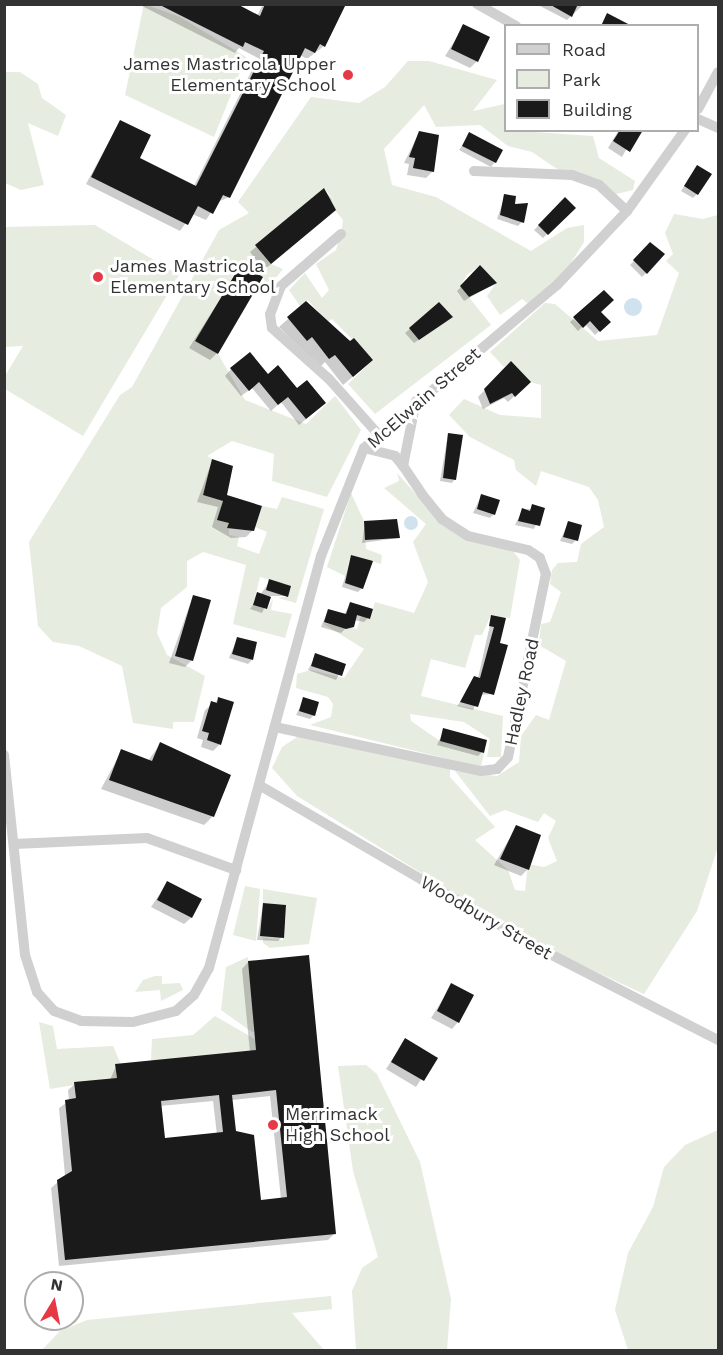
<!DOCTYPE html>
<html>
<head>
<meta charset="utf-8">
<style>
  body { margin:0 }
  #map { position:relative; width:723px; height:1355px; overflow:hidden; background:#fff; font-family:"Work Sans",sans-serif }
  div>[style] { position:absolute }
  .green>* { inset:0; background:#e6ecdf }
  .water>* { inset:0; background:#cfe2ee }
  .round { border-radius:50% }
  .shadow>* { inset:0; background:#0003 }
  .building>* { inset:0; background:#1a1a1a }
  .minor>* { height:10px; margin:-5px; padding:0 5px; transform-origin:5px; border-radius:5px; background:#d0d0d0 }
  .dots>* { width:16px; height:16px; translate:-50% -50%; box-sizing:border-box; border:3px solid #fff; border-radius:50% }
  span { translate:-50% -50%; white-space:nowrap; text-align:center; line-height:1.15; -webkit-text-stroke:6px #fff; paint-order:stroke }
  .poi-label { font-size:18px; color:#333 }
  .right { translate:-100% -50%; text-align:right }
  .left { translate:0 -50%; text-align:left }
  .street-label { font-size:18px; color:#333 }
  .frame { position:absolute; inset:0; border:6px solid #333; pointer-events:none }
  .legend { position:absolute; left:504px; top:24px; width:195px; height:108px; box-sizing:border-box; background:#fff; border:2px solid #adadad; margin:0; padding:8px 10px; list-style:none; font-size:18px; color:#333 }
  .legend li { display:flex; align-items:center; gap:12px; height:30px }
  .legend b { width:30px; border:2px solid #adadad }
  .north { position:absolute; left:24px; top:1271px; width:60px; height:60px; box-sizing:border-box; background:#fff; border:2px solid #adadad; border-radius:50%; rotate:10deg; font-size:16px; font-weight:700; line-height:24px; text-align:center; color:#333 }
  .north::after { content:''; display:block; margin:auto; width:21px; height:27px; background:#e63946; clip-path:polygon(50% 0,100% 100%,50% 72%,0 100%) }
</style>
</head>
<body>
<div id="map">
  <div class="green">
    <i style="clip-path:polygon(144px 4px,180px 17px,246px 57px,214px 137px,125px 95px)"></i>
    <i style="clip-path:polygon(evenodd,408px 61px,429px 61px,497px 80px,473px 111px,505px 104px,506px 130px,593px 136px,599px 158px,635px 181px,633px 190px,612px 195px,563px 173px,532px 152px,508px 146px,480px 125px,436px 127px,424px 105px,384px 149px,392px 185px,436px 197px,531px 251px,567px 228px,584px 225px,584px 242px,557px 285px,531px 306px,522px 299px,500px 315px,487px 296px,496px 283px,480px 265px,467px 275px,460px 286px,491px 325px,375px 414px,348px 384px,373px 360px,332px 319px,327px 322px,308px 300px,300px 306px,289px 290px,305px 273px,322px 298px,329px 290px,316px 264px,336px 250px,341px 234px,343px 220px,329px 203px,333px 199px,324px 188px,256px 244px,271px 264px,283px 269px,268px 288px,263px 277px,240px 264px,195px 341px,218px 354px,245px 400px,306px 424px,335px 396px,361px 430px,327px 497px,272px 481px,274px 454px,232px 441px,207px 456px,212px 459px,203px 495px,223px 501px,218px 520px,229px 523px,229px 535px,239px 537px,237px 546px,259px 554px,267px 532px,255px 527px,262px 506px,277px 509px,282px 497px,324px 509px,296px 603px,278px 598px,288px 596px,291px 586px,260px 577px,253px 605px,267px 609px,273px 599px,271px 610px,292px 614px,285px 638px,233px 624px,246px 565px,203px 552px,187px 561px,187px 587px,161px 608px,157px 633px,167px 655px,205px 676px,194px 722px,173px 722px,173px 729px,133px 723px,122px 666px,79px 646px,53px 642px,38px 626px,29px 542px,120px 395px,132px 387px,219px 230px,249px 213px,238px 202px,311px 97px,359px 103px,385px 87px,408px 61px,439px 302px,453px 317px,419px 339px,409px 328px,439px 302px)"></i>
    <i style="clip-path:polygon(5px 72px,20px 72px,38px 84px,42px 98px,66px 115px,58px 136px,28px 123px,44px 185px,21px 190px,5px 183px)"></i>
    <i style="clip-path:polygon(674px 214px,703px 219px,718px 215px,718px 847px,697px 911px,644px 994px,547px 949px,439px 884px,297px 796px,272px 768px,282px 747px,303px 733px,450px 765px,450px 777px,495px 827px,475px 840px,508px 870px,515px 890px,525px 891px,528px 864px,544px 867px,557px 861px,548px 838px,556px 821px,544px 813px,538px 822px,505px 810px,490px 816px,455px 771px,497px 776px,519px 762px,521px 736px,536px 715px,549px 720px,566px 661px,539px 645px,541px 624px,550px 622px,561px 592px,550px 584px,552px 570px,558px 563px,577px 562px,581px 544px,604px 527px,598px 500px,589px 487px,541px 471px,536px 486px,516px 470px,514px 460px,470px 437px,449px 415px,464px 399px,500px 415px,541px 418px,541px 385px,530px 382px,511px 361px,504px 367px,490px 352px,545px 303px,555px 304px,598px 341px,657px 335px,679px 273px,666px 261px,673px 254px,665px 233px)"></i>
    <i style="clip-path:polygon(95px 225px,179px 275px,83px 436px,5px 389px,5px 376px,23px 346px,5px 347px,5px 227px)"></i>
    <i style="clip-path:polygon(397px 473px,441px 522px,513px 551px,520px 560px,510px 618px,491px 615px,482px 635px,475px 635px,465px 668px,431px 659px,421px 696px,503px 716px,501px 757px,487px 757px,490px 739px,464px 722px,410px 714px,411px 721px,440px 741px,484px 753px,481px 767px,310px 725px,331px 717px,333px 704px,328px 697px,296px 688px,297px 674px,311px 670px,344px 678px,364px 649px,322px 623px,357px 629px,361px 616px,370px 619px,375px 602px,414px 613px,428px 582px,413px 542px,426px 524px,384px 488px,399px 481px)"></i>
    <i style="clip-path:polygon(351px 493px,364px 521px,366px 549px,382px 555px,381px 564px,351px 555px,345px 576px,327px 567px)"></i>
    <i style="clip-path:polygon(245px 886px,260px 889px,256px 941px,233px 935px)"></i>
    <i style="clip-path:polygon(263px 889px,317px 898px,309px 944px,270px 948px,263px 943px,263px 938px,283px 940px,286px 905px,263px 903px)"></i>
    <i style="clip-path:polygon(248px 957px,255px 1031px,252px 1032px,221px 1010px,226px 967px)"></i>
    <i style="clip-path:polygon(155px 976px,162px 976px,162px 984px,180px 983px,183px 990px,161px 1001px,160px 990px,135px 992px,143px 980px)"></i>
    <i style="clip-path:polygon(215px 1016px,272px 1049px,151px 1061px,152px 1039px,193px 1035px)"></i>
    <i style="clip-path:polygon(39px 1022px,53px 1026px,57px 1049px,113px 1046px,121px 1064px,115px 1065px,117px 1078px,50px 1089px)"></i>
    <i style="clip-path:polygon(366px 1065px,377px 1074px,420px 1162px,451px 1299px,447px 1350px,356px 1350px,352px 1291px,362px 1268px,378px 1257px,353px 1171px,338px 1066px)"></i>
    <i style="clip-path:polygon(718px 1130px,718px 1350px,628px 1350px,615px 1310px,628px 1253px,653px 1207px,664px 1167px,685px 1145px)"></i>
    <i style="clip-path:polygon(331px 1296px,332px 1309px,292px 1313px,324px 1350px,42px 1350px,60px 1331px,87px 1320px)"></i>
  </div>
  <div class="water">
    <i class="round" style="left:624px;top:298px;width:18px;height:18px"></i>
    <i class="round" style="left:404px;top:516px;width:14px;height:14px"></i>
  </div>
  <div class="shadow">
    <i style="clip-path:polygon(138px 4px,234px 4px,257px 16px,263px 4px,344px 4px,324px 46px,307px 59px,300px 55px,229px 197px,218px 202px,206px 220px,192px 214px,180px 231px,86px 184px,120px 121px,138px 158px,194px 186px,258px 58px,239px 48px,235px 53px)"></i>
    <i style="clip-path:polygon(584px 4px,567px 20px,540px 6px,541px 4px)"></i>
    <i style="clip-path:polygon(464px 26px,477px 61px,470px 68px,445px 56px)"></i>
    <i style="clip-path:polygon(619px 130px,637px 130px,622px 157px,608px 148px)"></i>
    <i style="clip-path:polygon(419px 133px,433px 171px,426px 178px,407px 175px,409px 164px,404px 163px)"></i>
    <i style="clip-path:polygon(470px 134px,495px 162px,491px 167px,459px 150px)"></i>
    <i style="clip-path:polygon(697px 166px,697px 194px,693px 198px,681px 191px)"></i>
    <i style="clip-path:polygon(324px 190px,332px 199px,327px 217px,264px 270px,250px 252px)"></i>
    <i style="clip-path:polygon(505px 196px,522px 222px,518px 226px,497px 219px)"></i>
    <i style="clip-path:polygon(565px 199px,574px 208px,543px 238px,534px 230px)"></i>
    <i style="clip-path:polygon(650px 244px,646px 273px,642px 277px,630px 265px)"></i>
    <i style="clip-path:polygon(241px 266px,217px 353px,210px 360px,189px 348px)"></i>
    <i style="clip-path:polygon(480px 267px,495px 283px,464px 301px,457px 291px)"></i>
    <i style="clip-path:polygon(604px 292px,599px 312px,608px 322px,595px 335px,585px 324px,578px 331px,570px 322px)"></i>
    <i style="clip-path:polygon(306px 303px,362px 369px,343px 385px,325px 362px,320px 367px,279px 327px)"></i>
    <i style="clip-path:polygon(439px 304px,447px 321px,414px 343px,405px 333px)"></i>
    <i style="clip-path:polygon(511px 363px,529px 382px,508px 402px,504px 398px,483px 409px,478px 397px)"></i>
    <i style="clip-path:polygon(231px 369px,268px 376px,297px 390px,317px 410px,299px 425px,281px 402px,271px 411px,252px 388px,241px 396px,225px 376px)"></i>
    <i style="clip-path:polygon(448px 434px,455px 479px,452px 483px,440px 481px)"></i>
    <i style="clip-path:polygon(212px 461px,225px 496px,253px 530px,246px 537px,231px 538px,212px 527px,218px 507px,197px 502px)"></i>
    <i style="clip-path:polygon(481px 496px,494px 514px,490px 518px,473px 513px)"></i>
    <i style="clip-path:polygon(523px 509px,543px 509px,534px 529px,515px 525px)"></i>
    <i style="clip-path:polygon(365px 522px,398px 538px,362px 543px)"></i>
    <i style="clip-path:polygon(568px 523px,576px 540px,572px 544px,560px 541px)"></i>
    <i style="clip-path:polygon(351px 557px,362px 588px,358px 592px,342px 587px)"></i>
    <i style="clip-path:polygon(270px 581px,287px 596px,270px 596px,262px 613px,250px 609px)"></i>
    <i style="clip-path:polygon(193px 596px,192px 660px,185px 667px,169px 663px)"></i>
    <i style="clip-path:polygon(350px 604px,368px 618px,364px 622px,354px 620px,341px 633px,321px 627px,328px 610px,344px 615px)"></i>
    <i style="clip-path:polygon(492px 616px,498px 644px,492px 694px,480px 695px,473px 710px,457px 706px,478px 678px)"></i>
    <i style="clip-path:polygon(237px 639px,252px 660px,248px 664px,229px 658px)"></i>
    <i style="clip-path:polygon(316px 655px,344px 665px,336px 680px,308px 670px)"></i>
    <i style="clip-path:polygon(219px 699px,220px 744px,213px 751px,201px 747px,203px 740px,197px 738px,205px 710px)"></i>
    <i style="clip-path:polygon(304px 699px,314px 715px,310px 719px,296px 715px)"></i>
    <i style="clip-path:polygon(444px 730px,482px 752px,478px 756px,437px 745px)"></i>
    <i style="clip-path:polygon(160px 744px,213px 816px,204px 825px,101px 789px,122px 750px,148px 761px)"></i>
    <i style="clip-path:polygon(517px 826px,528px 869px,521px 876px,494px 865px)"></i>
    <i style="clip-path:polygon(167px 883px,191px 918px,184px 924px,151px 907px)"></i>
    <i style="clip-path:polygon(263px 904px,282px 937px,278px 941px,257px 940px)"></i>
    <i style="clip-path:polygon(evenodd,248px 962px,335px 1233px,328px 1240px,59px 1266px,51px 1188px,65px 1176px,59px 1108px,69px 1101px,68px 1090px,75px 1084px,110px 1080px,116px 1066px,250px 1053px,242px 969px,248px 962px,270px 1096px,281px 1199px,260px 1202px,253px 1136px,235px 1132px,232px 1100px,270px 1096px,248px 962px,213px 1101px,217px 1135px,164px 1140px,160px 1106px,213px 1101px)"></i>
    <i style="clip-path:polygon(452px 985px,458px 1022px,452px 1029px,431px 1018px)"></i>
    <i style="clip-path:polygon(405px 1040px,435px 1058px,416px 1087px,386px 1069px)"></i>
  </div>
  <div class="building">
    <i style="clip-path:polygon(158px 4px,237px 4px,260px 16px,265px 4px,346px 4px,325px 47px,320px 44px,315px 53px,305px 48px,230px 198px,223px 195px,213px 214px,198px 206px,188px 225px,91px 177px,120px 120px,151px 135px,140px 158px,196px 186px,264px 51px,245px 42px,243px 47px)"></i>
    <i style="clip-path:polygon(549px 4px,578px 4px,572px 17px)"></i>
    <i style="clip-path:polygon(607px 13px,632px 26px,601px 26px)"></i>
    <i style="clip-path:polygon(463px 24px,490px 37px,478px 62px,451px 49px)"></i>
    <i style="clip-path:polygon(620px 130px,643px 130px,630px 152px,613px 141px)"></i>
    <i style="clip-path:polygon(419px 131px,439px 135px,434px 172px,413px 168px,415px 158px,409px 157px)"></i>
    <i style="clip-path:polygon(469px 132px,503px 150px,496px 163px,462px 146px)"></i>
    <i style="clip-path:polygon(697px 165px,712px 174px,698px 195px,684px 186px)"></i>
    <i style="clip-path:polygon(324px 188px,336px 210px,271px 264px,255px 245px)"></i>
    <i style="clip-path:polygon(504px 194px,516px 196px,515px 204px,528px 203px,524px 223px,500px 215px)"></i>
    <i style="clip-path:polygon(565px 197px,576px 208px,548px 235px,538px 225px)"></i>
    <i style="clip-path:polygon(650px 242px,665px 254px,647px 274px,633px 260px)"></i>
    <i style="clip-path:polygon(241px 264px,263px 277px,218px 354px,195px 341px)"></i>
    <i style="clip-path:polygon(480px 265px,497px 283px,469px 297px,460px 286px)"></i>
    <i style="clip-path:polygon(604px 290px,614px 300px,601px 312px,611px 322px,600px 332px,590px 321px,583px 328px,573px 317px)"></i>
    <i style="clip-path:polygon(306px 301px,350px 341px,354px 338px,373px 360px,353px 377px,335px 355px,329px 359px,312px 337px,307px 341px,287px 317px)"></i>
    <i style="clip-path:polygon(439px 302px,453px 317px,419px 340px,409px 328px)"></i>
    <i style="clip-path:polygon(250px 352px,268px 374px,278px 365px,297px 388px,307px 380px,326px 403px,306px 419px,288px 397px,278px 405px,259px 382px,249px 391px,230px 368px)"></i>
    <i style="clip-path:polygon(511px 361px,531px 382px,515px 397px,512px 393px,490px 404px,484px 389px)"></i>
    <i style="clip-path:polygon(448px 433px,463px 435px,456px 480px,443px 478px)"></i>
    <i style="clip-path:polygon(212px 459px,233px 466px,227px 495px,262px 506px,254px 531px,227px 528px,229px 523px,217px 520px,223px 501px,203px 495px)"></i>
    <i style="clip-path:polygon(481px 494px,500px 500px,495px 515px,477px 509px)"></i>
    <i style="clip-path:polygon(532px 504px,545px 508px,540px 526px,518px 521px,522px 508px,530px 511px)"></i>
    <i style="clip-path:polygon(397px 519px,400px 538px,365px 540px,364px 521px)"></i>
    <i style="clip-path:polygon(568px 521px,582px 525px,578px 541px,563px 537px)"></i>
    <i style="clip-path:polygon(351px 555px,373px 561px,363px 589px,345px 583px)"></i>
    <i style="clip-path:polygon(269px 579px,291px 586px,288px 597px,266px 590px)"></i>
    <i style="clip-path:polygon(257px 592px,271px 597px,267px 609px,253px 605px)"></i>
    <i style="clip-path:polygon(193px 595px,211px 600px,193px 661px,175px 656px)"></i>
    <i style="clip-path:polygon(350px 602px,373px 609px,370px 619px,357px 615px,354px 627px,346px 629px,324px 622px,328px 609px,346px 614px)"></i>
    <i style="clip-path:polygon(491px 615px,506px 618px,500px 643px,508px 645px,494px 695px,483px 692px,478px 707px,460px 702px,474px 676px,480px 678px,494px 627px,489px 626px)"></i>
    <i style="clip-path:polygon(237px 637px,257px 642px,253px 660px,232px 654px)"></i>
    <i style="clip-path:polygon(315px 653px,346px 664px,342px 676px,311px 666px)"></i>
    <i style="clip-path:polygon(218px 697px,234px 702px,221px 745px,207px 740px,209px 733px,202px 731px,211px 701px,217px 703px)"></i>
    <i style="clip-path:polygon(303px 697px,319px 702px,315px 716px,299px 711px)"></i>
    <i style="clip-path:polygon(443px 728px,487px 740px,484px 753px,440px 741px)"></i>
    <i style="clip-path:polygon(160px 742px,231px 775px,214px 817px,109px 780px,121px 749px,152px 761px)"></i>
    <i style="clip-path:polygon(516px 825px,541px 835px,529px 870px,500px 859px)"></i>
    <i style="clip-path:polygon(167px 881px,202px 899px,192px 918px,157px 900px)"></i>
    <i style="clip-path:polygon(263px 903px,286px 905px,284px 938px,260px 936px)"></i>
    <i style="clip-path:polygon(evenodd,309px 955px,336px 1234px,65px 1260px,57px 1180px,72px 1171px,65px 1100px,76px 1098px,74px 1082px,117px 1078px,115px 1064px,256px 1050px,248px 961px,309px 955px,276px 1090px,287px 1197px,261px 1200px,254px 1135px,236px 1131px,232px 1095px,276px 1090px,309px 955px,219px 1095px,223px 1132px,165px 1138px,161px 1101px,219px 1095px)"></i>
    <i style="clip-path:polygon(451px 983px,474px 995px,459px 1023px,437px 1011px)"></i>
    <i style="clip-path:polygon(405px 1038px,438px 1058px,424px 1081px,391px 1062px)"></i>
  </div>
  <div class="minor">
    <i style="left:477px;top:4px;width:45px;rotate:29.4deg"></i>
    <i style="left:698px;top:109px;width:42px;rotate:-61.6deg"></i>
    <i style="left:698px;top:119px;width:22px;rotate:24deg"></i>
    <i style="left:474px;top:171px;width:98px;rotate:2.3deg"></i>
    <i style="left:572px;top:175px;width:29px;rotate:20deg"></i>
    <i style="left:599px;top:185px;width:38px;rotate:43deg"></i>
    <i style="left:341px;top:234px;width:79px;rotate:139.1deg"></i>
    <i style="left:281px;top:286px;width:30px;rotate:111deg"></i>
    <i style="left:270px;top:314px;width:14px;rotate:82deg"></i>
    <i style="left:272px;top:328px;width:76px;rotate:41.8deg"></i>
    <i style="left:329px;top:379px;width:74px;rotate:48.3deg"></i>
    <i style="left:364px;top:448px;width:32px;rotate:14deg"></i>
    <i style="left:395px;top:456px;width:13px;rotate:51deg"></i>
    <i style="left:275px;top:727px;width:211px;rotate:12.1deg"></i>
    <i style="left:481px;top:771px;width:16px;rotate:-7deg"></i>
    <i style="left:497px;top:769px;width:16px;rotate:-47deg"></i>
    <i style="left:508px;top:757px;width:187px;rotate:-78.3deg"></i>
    <i style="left:546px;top:574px;width:17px;rotate:-111deg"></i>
    <i style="left:540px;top:558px;width:14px;rotate:-146deg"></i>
    <i style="left:528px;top:550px;width:62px;rotate:-166.9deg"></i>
    <i style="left:468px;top:536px;width:31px;rotate:-147deg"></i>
    <i style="left:442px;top:519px;width:32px;rotate:-129deg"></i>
    <i style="left:422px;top:494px;width:34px;rotate:-124deg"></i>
    <i style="left:403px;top:466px;width:66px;rotate:-78.7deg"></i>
    <i style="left:4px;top:755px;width:201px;rotate:84deg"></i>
    <i style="left:25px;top:955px;width:39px;rotate:72deg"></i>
    <i style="left:37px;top:992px;width:25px;rotate:48deg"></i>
    <i style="left:54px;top:1011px;width:29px;rotate:20deg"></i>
    <i style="left:81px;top:1021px;width:52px;rotate:1.1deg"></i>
    <i style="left:133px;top:1022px;width:44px;rotate:-14.3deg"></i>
    <i style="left:176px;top:1011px;width:24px;rotate:-42deg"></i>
    <i style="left:194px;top:995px;width:31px;rotate:-61deg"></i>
    <i style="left:209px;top:968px;width:427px;rotate:-74.8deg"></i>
    <i style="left:321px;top:556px;width:116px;rotate:-68.3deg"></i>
    <i style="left:364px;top:448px;width:253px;rotate:-40.2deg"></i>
    <i style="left:557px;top:285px;width:102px;rotate:-46.6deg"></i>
    <i style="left:627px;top:211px;width:100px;rotate:-54.4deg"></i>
    <i style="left:259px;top:785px;width:332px;rotate:30.2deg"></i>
    <i style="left:546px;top:952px;width:193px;rotate:27.1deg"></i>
    <i style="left:14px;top:844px;width:133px;rotate:-2.6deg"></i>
    <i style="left:147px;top:838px;width:95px;rotate:19.8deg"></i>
  </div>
  <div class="dots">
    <i style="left:348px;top:75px;background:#e63946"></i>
    <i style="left:98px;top:277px;background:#e63946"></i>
    <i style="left:273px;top:1125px;background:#e63946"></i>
  </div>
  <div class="poi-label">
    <span class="right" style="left:336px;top:75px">James Mastricola Upper<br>Elementary School</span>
    <span class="left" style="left:110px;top:277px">James Mastricola<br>Elementary School</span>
    <span class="left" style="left:285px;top:1125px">Merrimack<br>High School</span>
  </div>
  <div class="street-label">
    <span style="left:424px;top:398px;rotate:-41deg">McElwain Street</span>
    <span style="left:522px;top:692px;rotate:-78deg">Hadley Road</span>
    <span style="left:486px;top:918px;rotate:30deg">Woodbury Street</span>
  </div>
  <div class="frame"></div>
  <ul class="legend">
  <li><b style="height:8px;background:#d0d0d0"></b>Road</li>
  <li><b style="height:16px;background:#e6ecdf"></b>Park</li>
  <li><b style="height:16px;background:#1a1a1a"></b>Building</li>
  </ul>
  <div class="north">N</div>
</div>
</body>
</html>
